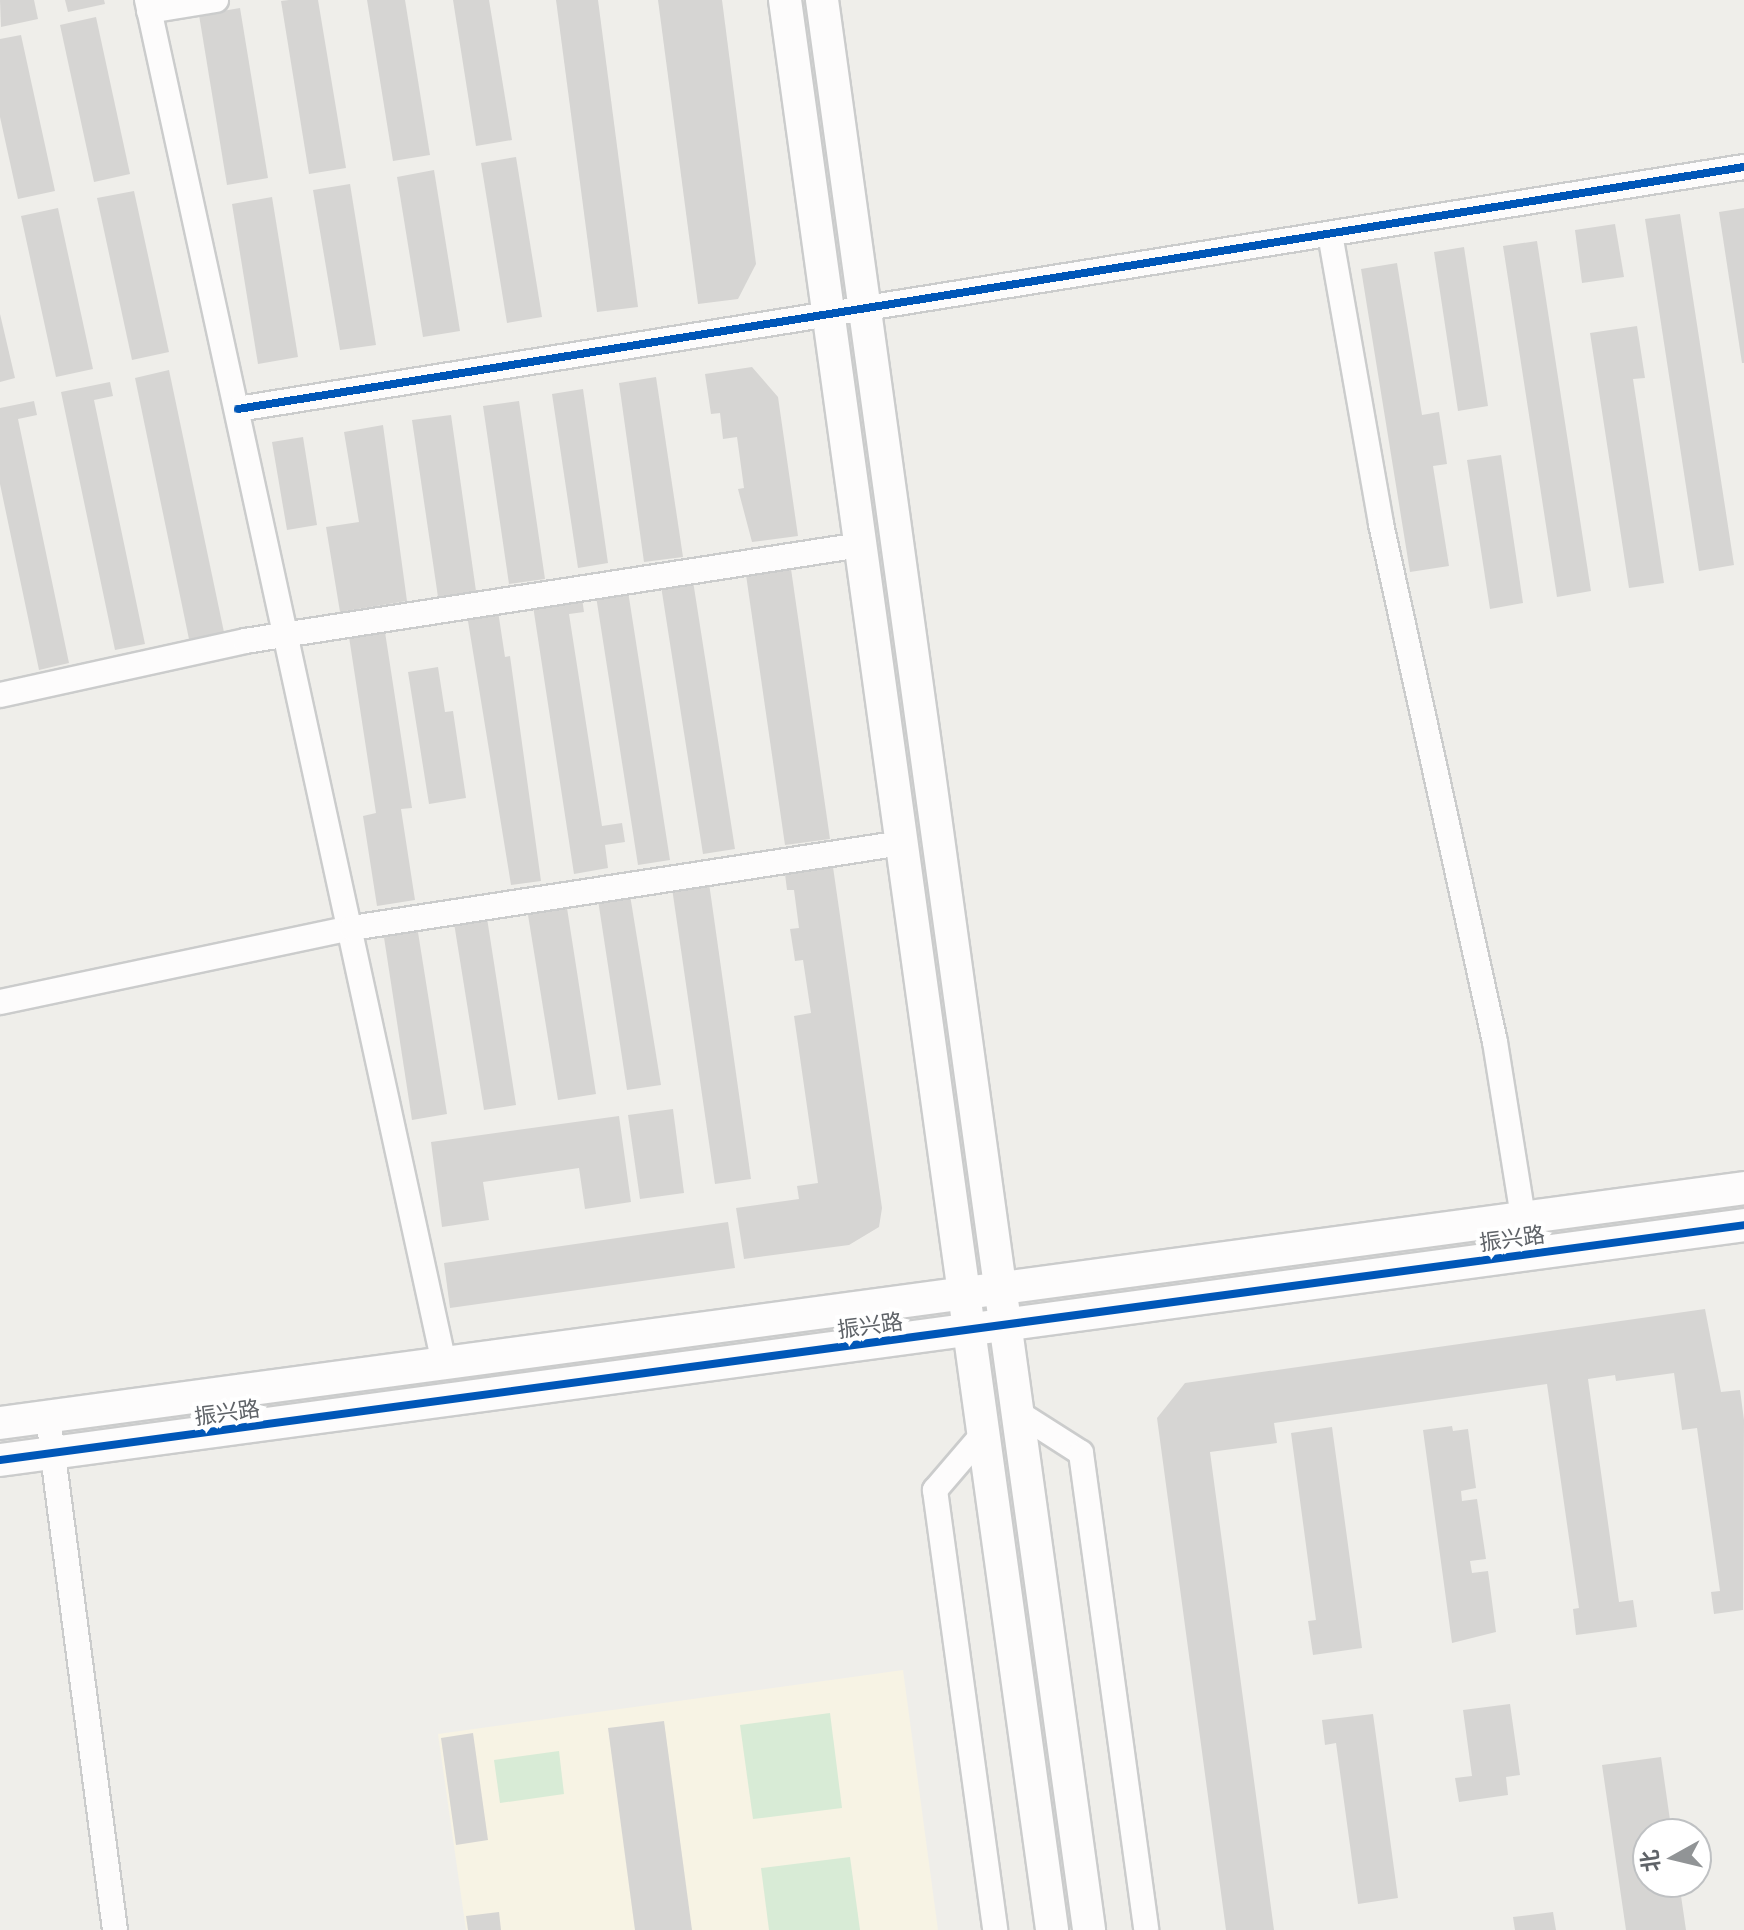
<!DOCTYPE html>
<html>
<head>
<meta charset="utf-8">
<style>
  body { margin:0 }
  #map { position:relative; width:1744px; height:1930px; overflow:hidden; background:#efeeea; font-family:Lato,"Noto Sans SC",sans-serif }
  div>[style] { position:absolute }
  .commercial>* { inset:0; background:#f7f3e4 }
  .green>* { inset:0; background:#d8ebd6 }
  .building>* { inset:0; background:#d6d5d3 }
  .roads { filter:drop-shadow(2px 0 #cbcccc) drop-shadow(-2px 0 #cbcccc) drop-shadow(0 2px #cbcccc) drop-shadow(0 -2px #cbcccc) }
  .street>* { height:24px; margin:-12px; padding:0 12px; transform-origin:12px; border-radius:12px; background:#fdfcfc }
  .secondary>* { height:32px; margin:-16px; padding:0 16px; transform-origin:16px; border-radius:16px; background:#fdfcfc }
  .cycleway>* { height:8px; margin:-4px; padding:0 4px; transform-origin:4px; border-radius:4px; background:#0057b8 }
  span { translate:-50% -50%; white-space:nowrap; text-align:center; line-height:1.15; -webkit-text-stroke:8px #fff; paint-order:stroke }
  .street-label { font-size:22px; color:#5f6368 }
  .north { position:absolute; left:1632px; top:1818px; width:80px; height:80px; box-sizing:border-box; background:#fff; border:2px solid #bfc1c3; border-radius:50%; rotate:262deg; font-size:22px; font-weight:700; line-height:32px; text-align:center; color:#5f6368 }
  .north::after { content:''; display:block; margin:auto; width:28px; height:36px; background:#919496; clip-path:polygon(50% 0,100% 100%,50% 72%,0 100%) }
</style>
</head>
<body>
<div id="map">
  <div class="commercial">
    <i style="clip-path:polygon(903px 1670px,938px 1930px,466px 1930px,438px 1734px)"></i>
  </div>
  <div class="green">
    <i style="clip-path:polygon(830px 1713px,842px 1808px,753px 1819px,740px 1725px)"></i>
    <i style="clip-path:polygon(559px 1751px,564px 1794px,500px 1803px,494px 1760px)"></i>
    <i style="clip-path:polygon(850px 1857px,860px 1930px,769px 1930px,761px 1868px)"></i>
  </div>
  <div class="building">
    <i style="clip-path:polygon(0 0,34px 0,38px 19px,1px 27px)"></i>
    <i style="clip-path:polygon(65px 0,104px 0,105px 4px,68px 12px)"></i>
    <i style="clip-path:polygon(289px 0,318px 0,346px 168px,309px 174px,281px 1px)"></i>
    <i style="clip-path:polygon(367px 0,405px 0,430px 155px,393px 161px)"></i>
    <i style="clip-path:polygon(453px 0,489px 0,512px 140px,476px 146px)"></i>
    <i style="clip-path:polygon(556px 0,598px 0,638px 307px,597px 312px)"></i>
    <i style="clip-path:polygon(658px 0,722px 0,756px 264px,738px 299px,698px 304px)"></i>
    <i style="clip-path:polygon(240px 8px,268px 178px,227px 185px,199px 15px)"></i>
    <i style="clip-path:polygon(96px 17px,130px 174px,94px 182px,60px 25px)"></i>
    <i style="clip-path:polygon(21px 35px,55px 191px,18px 199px,0 117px,0 39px)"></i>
    <i style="clip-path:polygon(516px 157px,542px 317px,507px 323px,481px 163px)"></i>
    <i style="clip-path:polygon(434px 170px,460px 331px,423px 337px,397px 177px)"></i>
    <i style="clip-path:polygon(350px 184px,376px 345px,340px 350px,313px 190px)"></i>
    <i style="clip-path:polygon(134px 191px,169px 352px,132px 360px,97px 198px)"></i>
    <i style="clip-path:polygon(272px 197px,298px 357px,258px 364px,232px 204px)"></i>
    <i style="clip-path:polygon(58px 208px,93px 369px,56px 377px,21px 216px)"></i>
    <i style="clip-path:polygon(1744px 208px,1744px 363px,1742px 363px,1719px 212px)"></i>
    <i style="clip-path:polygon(1680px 214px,1734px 565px,1699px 571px,1645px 219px)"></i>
    <i style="clip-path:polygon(1615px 224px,1624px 277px,1582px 283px,1575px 230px)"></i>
    <i style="clip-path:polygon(1537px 241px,1591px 591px,1557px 597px,1503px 246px)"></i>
    <i style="clip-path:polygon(1464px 247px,1488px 406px,1458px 411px,1434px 252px)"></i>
    <i style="clip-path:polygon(1397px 263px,1422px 415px,1439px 412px,1447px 464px,1433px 466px,1449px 566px,1410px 572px,1361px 269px)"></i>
    <i style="clip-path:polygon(0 314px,15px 378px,0 382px)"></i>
    <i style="clip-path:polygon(1637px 326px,1645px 378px,1633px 379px,1664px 583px,1629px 588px,1590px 333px)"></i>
    <i style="clip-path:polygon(752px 367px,778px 397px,798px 536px,752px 542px,738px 489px,744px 488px,737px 437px,723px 439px,720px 413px,711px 414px,705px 374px)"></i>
    <i style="clip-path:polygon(169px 370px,225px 637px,190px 644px,135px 378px)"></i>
    <i style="clip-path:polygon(656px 377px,683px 557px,644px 562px,619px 383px)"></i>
    <i style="clip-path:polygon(110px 382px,113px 396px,94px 400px,145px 644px,115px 650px,61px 392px)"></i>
    <i style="clip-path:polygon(583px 389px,608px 563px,578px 568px,552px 394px)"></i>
    <i style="clip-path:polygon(34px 401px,37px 415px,18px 419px,69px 663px,39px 670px,0 484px,0 408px)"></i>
    <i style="clip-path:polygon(519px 401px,545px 579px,509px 584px,483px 406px)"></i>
    <i style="clip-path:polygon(451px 415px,476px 591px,438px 597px,412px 420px)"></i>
    <i style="clip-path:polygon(383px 425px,407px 601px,340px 612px,326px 527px,359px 522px,344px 432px)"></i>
    <i style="clip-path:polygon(303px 437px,317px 525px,287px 530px,272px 442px)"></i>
    <i style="clip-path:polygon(1501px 455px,1523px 603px,1490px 609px,1467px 460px)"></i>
    <i style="clip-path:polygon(791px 569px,830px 839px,785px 845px,746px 575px)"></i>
    <i style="clip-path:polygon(693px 581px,735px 849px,703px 854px,661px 586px)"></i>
    <i style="clip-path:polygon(628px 591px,670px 860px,638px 865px,596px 596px)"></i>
    <i style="clip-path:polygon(582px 598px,584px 612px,569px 614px,602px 826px,622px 823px,625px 842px,605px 845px,608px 868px,574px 874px,533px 606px)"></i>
    <i style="clip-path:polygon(498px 611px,505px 657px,510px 656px,541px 881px,511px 885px,467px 615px)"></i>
    <i style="clip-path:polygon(385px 632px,412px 808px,401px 809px,415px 900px,377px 906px,363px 816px,376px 813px,349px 637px)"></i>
    <i style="clip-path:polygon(438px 667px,445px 712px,453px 711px,466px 798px,429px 804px,408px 672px)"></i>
    <i style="clip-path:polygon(833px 867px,882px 1208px,879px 1227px,849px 1245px,744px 1259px,736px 1208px,799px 1199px,797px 1186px,818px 1183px,794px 1016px,811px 1013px,803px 960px,795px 961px,790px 929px,799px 928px,794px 890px,787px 890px,785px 874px)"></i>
    <i style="clip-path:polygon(709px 883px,751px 1179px,715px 1184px,672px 888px)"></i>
    <i style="clip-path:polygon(630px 895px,661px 1085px,627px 1090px,598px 900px)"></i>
    <i style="clip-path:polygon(567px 908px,596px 1094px,558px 1100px,528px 915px)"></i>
    <i style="clip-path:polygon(487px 918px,516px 1105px,484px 1110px,454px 923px)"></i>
    <i style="clip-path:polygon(417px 926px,447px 1114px,412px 1120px,383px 931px)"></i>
    <i style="clip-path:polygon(673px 1109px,684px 1193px,640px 1199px,628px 1115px)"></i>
    <i style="clip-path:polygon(619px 1116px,631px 1202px,585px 1209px,579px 1168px,483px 1182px,489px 1220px,442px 1227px,431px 1142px)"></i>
    <i style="clip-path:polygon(728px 1222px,735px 1268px,450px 1308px,444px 1263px)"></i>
    <i style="clip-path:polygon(1705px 1309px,1721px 1392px,1740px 1390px,1744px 1420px,1743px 1610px,1714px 1614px,1711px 1592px,1720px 1591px,1697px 1428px,1682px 1430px,1674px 1373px,1616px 1381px,1615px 1375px,1588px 1379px,1619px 1602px,1633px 1600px,1637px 1627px,1576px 1635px,1573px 1609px,1579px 1608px,1547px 1384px,1274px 1423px,1277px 1443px,1210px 1452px,1274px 1930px,1226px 1930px,1157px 1418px,1185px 1383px)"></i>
    <i style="clip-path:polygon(1452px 1426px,1453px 1431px,1468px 1429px,1476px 1488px,1461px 1491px,1462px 1501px,1477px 1499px,1486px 1559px,1470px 1561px,1472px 1573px,1488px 1571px,1496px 1632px,1452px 1643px,1423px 1430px)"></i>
    <i style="clip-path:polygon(1332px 1427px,1362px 1648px,1313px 1655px,1308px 1621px,1316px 1620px,1291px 1433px)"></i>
    <i style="clip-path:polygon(1510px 1704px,1520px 1775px,1506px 1777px,1508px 1795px,1459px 1802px,1455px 1778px,1472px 1776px,1463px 1710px)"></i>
    <i style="clip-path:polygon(1373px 1714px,1398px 1898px,1358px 1904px,1336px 1743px,1325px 1745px,1322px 1720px)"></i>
    <i style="clip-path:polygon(664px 1721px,692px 1930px,635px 1930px,608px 1728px)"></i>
    <i style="clip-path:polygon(473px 1733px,488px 1840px,456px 1845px,441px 1738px)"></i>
    <i style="clip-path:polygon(1661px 1757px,1672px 1834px,1648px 1834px,1648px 1882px,1679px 1882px,1686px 1930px,1626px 1930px,1602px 1765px)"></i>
    <i style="clip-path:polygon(499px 1912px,501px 1930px,468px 1930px,466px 1916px)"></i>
    <i style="clip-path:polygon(1553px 1912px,1556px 1930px,1515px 1930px,1513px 1917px)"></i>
  </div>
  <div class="roads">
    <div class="street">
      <i style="left:147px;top:0;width:1395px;rotate:77.71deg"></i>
      <i style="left:149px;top:11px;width:68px;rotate:-9.3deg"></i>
      <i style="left:1330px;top:234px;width:294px;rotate:80deg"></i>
      <i style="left:1381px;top:524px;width:530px;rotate:77.59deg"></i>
      <i style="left:1495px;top:1042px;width:177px;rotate:80.9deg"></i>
      <i style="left:238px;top:409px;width:1525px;rotate:-9.13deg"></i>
      <i style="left:0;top:695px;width:251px;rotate:-12.4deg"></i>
      <i style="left:245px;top:641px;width:622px;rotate:-8.87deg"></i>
      <i style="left:0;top:1002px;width:360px;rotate:-11.9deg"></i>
      <i style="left:352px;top:928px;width:557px;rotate:-8.79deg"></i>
      <i style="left:1017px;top:1412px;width:76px;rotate:32.6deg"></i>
      <i style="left:1081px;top:1453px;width:481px;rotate:82.2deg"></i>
      <i style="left:48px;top:1417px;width:517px;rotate:82.56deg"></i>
      <i style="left:983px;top:1434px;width:74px;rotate:130.6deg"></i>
      <i style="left:935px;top:1490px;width:444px;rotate:82.2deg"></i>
    </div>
    <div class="secondary">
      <i style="left:785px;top:0;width:1948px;rotate:82.12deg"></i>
      <i style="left:822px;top:0;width:1948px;rotate:82.12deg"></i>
      <i style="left:0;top:1423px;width:1760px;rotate:-7.67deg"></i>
      <i style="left:0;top:1460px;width:1760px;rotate:-7.67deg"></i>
    </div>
  </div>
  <div class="cycleway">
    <i style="left:238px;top:409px;width:1525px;rotate:-9.13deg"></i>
    <i style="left:0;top:1460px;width:1760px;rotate:-7.67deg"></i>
  </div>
  <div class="street-label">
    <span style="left:1512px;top:1238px;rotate:-8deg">振兴路</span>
    <span style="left:870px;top:1325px;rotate:-8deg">振兴路</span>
    <span style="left:227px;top:1412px;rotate:-8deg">振兴路</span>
  </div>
  <div class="north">北</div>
</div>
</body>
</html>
